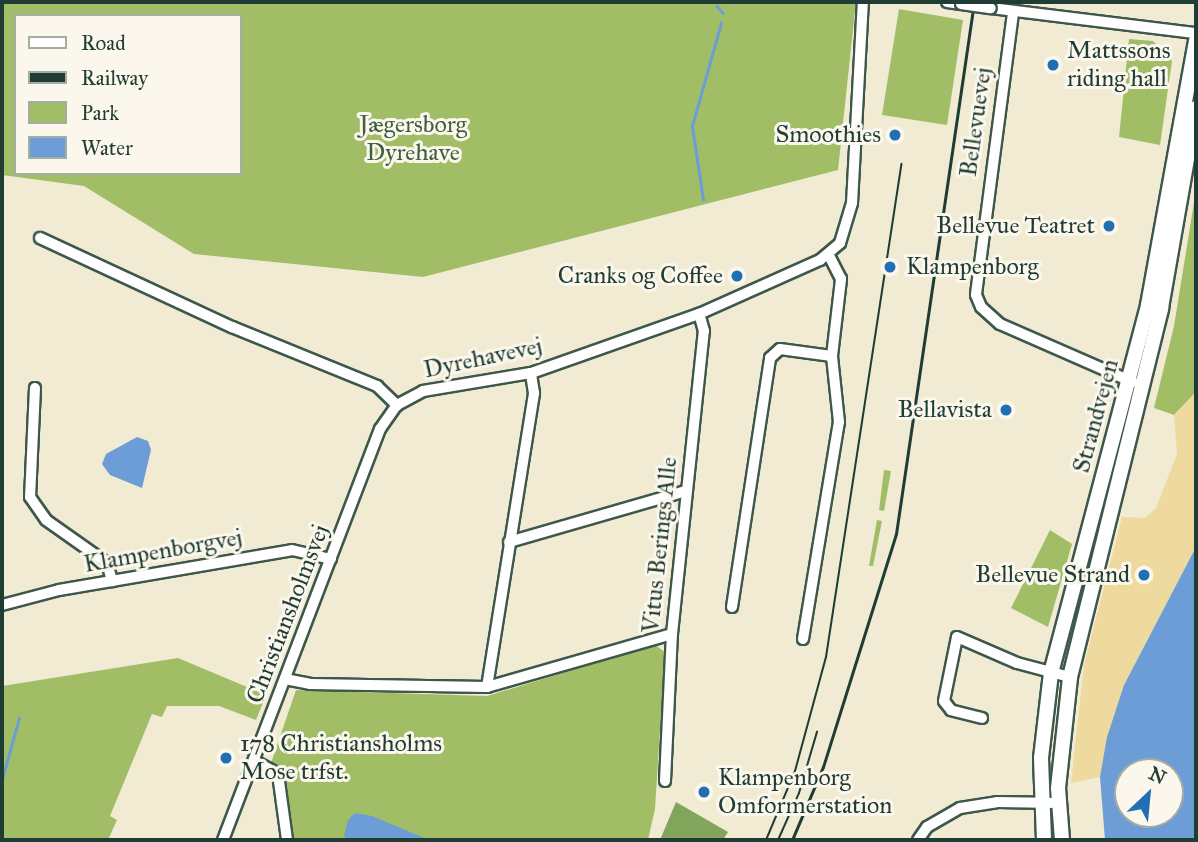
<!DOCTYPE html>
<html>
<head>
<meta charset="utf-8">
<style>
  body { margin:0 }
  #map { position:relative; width:1198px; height:842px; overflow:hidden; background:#f1ebd4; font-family:"IM FELL Great Primer",serif }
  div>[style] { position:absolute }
  .green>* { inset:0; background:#a1be66 }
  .forest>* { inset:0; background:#80a55b }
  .sand>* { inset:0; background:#eeda9e }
  .water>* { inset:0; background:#6d9dd6 }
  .stream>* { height:2.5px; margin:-1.25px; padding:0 1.25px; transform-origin:1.25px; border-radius:1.25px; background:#6d9dd6 }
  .roads { filter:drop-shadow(2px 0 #3e574c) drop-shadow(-2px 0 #3e574c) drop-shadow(0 2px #3e574c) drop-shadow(0 -2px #3e574c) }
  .minor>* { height:10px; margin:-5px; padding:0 5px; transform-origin:5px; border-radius:5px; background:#fff }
  .major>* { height:14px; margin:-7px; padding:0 7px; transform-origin:7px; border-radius:7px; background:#fff }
  .tram>* { height:2px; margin:-1px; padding:0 1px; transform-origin:1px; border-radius:1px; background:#1f3d34 }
  .rail>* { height:2.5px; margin:-1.25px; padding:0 1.25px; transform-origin:1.25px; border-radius:1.25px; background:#1f3d34 }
  .bridges { filter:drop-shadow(2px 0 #3e574c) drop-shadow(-2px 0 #3e574c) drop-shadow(0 2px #3e574c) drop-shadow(0 -2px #3e574c) }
  .minor-bridge>* { height:10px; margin:-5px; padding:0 5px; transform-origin:5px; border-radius:5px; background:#fff }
  .dots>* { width:19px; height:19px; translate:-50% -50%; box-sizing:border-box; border:4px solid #fbf7ec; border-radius:50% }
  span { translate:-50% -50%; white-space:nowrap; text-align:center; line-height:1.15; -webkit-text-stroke:6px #fbf7ec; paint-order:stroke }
  .poi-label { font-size:24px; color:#1f3d34 }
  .left { translate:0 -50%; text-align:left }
  .right { translate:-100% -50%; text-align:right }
  .street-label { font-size:24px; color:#1f3d34 }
  .park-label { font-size:24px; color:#405d40 }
  .frame { position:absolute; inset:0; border:4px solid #1f3d34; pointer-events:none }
  .legend { position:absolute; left:14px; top:14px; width:228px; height:161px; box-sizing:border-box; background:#fbf7ec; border:2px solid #a3ada2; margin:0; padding:9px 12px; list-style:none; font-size:21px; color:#1f3d34 }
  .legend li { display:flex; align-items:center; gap:14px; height:35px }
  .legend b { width:35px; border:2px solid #a3ada2 }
  .north { position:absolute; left:1114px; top:758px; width:70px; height:70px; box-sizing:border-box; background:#fbf7ec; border:2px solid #a3ada2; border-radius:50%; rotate:26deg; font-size:19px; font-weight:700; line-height:28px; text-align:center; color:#1f3d34 }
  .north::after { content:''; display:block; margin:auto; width:24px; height:32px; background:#1f6fb2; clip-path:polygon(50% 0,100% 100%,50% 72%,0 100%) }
</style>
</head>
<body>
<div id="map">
  <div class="green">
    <i style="clip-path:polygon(evenodd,2px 2px,856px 2px,838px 170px,423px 277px,194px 254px,84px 186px,2px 175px,2px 2px,16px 16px,240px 16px,240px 173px,16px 173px,16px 16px)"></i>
    <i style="clip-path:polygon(899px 9px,963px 20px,947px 125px,882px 115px)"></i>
    <i style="clip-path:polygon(1129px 39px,1153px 41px,1172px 61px,1160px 145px,1119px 137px)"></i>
    <i style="clip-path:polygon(1196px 190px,1196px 392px,1174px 415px,1154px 408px,1174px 326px)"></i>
    <i style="clip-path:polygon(884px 470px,891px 471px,884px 511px,879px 510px)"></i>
    <i style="clip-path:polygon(877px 520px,882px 521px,873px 566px,869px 566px)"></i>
    <i style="clip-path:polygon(1050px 530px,1072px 544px,1048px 627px,1011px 608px)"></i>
    <i style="clip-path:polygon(655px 645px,665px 652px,655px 809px,648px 840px,294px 840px,284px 774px,271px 763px,296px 690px,487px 696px)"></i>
    <i style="clip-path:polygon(178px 658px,266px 695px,256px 720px,219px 706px,167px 706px,162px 717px,152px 714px,110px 816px,117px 820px,108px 840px,2px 840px,2px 686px)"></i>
  </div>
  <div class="forest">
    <i style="clip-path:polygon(676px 802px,728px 832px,723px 840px,660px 840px)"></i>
  </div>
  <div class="sand">
    <i style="clip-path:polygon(1196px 392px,1196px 547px,1124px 685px,1100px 777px,1071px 783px,1084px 665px,1122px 517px,1145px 518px,1156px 508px,1177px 454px,1174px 415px)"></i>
  </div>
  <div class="water">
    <i style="clip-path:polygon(137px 437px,148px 441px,151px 450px,142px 488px,110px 475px,102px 464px,106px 454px)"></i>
    <i style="clip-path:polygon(evenodd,1196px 547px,1196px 840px,1105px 840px,1100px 777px,1107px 737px,1124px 685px,1196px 547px,1128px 772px,1170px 772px,1170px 814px,1128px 814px,1128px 772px)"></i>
    <i style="clip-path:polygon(355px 813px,372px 816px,429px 840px,348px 840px,344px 836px,348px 820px)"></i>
  </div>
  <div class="stream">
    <i style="left:717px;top:6px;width:9px;rotate:49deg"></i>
    <i style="left:703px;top:200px;width:75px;rotate:-98.5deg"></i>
    <i style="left:692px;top:126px;width:107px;rotate:-74.3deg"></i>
    <i style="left:2px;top:779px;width:63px;rotate:-74.4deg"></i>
  </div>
  <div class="roads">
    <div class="minor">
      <i style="left:947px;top:2px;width:14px;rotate:8deg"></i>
      <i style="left:991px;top:8px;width:207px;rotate:7deg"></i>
      <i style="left:1013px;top:13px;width:284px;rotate:97.5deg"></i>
      <i style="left:976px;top:295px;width:13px;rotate:67deg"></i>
      <i style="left:981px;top:307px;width:25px;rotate:42deg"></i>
      <i style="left:1000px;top:324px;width:145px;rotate:23.6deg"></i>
      <i style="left:40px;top:238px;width:212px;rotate:24.9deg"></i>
      <i style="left:232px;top:327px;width:157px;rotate:22.1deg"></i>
      <i style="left:377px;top:386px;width:28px;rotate:44deg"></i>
      <i style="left:35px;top:388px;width:109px;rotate:92.6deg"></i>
      <i style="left:30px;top:497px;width:28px;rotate:55deg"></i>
      <i style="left:46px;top:520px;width:75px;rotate:35.2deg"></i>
      <i style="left:107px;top:563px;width:19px;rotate:74deg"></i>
      <i style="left:509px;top:542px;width:184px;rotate:-16.1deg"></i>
      <i style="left:2px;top:605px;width:59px;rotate:-14.7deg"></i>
      <i style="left:59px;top:590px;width:236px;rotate:-9.7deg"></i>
      <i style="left:292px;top:550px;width:40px;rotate:13deg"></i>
      <i style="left:732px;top:607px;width:252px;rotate:-81.3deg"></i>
      <i style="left:770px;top:358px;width:13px;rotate:-42deg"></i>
      <i style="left:780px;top:349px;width:52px;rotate:7.7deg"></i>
      <i style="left:803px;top:639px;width:220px;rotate:-80.6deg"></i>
      <i style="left:839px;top:422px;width:66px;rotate:-96.1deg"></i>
      <i style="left:832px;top:356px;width:78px;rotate:-83.3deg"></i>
      <i style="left:841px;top:279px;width:27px;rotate:-117deg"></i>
      <i style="left:285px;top:679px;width:25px;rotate:11deg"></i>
      <i style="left:310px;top:684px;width:177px;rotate:1deg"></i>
      <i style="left:487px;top:687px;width:192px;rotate:-16deg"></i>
      <i style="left:487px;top:687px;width:298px;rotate:-80.9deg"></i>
      <i style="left:534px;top:393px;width:20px;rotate:-99deg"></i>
      <i style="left:982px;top:718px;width:32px;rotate:-166deg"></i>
      <i style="left:951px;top:710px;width:11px;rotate:-128deg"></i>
      <i style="left:944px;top:701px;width:65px;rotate:-78.5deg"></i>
      <i style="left:957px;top:637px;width:65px;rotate:23.4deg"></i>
      <i style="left:1017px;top:663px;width:55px;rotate:14.8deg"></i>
      <i style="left:255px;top:761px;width:26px;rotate:29deg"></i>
      <i style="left:278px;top:774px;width:67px;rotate:82.2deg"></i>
      <i style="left:665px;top:781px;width:147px;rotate:-87.3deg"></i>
      <i style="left:672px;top:634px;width:305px;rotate:-84deg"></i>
      <i style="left:704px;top:331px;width:18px;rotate:-106deg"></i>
      <i style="left:223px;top:840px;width:440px;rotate:-69.1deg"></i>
      <i style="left:380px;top:429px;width:29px;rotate:-55deg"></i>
      <i style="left:397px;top:405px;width:30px;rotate:-28deg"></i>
      <i style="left:423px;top:391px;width:109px;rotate:-9.5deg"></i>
      <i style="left:531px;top:373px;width:178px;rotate:-19.4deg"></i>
      <i style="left:699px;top:314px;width:133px;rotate:-24.1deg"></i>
      <i style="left:820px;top:260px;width:26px;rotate:-40deg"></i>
      <i style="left:840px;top:243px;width:42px;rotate:-73.3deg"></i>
      <i style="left:852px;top:203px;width:201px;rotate:-86.9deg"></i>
      <i style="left:918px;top:840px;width:16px;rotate:-55deg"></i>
      <i style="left:927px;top:827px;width:38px;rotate:-30deg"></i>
      <i style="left:960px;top:808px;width:37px;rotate:-9deg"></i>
      <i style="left:997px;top:802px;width:61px;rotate:0.9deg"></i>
    </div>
    <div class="major">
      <i style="left:1044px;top:840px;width:82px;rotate:-92.1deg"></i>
      <i style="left:1041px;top:758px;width:86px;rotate:-83.3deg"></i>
      <i style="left:1051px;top:673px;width:381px;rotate:-75.2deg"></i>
      <i style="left:1148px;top:305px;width:269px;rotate:-79.7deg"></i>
      <i style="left:1062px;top:840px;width:52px;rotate:-94.4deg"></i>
      <i style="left:1058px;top:788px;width:112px;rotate:-83.8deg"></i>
      <i style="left:1070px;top:677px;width:380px;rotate:-76.1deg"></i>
      <i style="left:1161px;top:308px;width:203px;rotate:-80.1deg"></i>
    </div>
  </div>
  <div class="tram">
    <i style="left:766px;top:840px;width:75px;rotate:-67.2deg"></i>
    <i style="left:795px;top:771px;width:118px;rotate:-74.8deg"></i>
    <i style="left:826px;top:657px;width:499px;rotate:-81.3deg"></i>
    <i style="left:778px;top:840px;width:51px;rotate:-65.9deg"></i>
    <i style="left:799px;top:793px;width:64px;rotate:-73.6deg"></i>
  </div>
  <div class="rail">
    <i style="left:792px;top:840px;width:79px;rotate:-67deg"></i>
    <i style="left:823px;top:767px;width:244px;rotate:-72.6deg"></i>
    <i style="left:896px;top:534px;width:538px;rotate:-81.66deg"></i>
  </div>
  <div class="bridges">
    <div class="minor-bridge">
      <i style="left:961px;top:4px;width:30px;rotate:8deg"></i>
    </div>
  </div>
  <div class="dots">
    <i style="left:1053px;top:65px;background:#1f6fb2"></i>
    <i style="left:895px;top:135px;background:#1f6fb2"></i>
    <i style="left:1109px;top:226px;background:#1f6fb2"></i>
    <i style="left:890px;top:267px;background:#1f6fb2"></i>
    <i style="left:737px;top:276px;background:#1f6fb2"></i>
    <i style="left:1006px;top:410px;background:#1f6fb2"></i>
    <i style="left:1144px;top:575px;background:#1f6fb2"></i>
    <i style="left:226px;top:758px;background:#1f6fb2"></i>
    <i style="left:704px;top:792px;background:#1f6fb2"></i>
  </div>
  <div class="poi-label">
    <span class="left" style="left:1067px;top:65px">Mattssons<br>riding hall</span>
    <span class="right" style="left:881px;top:135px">Smoothies</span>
    <span class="right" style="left:1095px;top:226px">Bellevue Teatret</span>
    <span class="left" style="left:906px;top:267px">Klampenborg</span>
    <span class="right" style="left:723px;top:276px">Cranks og Coffee</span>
    <span class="right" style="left:992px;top:410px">Bellavista</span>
    <span class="right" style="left:1130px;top:575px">Bellevue Strand</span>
    <span class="left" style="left:240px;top:758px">178 Christiansholms<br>Mose trfst.</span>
    <span class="left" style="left:718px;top:792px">Klampenborg<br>Omformerstation</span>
  </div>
  <div class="street-label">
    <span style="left:976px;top:122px;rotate:-82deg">Bellevuevej</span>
    <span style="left:483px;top:358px;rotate:-12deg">Dyrehavevej</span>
    <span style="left:1096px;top:416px;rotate:-75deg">Strandvejen</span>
    <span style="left:660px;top:545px;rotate:-84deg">Vitus Berings Alle</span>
    <span style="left:163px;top:551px;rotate:-10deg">Klampenborgvej</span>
    <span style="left:288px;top:614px;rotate:-69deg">Christiansholmsvej</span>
  </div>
  <div class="park-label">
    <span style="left:413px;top:139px">Jægersborg<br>Dyrehave</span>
  </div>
  <div class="frame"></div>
  <ul class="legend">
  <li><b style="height:9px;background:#fff"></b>Road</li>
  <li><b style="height:9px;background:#1f3d34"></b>Railway</li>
  <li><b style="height:19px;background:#a1be66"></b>Park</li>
  <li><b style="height:19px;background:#6d9dd6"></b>Water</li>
  </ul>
  <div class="north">N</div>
</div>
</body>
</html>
